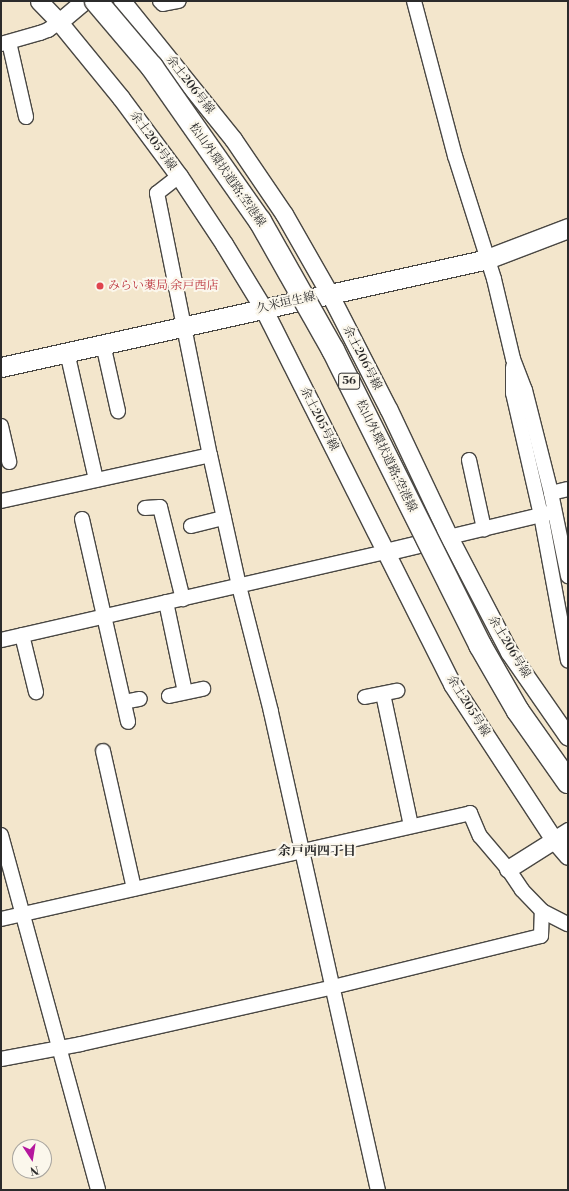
<!DOCTYPE html>
<html>
<head>
<meta charset="utf-8">
<style>
  body { margin:0 }
  #map { position:relative; width:569px; height:1191px; overflow:hidden; background:#f3e6cc; font-family:"Libre Bodoni","Noto Serif JP",serif }
  div>[style] { position:absolute }
  .roads { filter:drop-shadow(1px 0 #494743) drop-shadow(-1px 0 #494743) drop-shadow(0 1px #494743) drop-shadow(0 -1px #494743) }
  .minor>* { height:14px; margin:-7px; padding:0 7px; transform-origin:7px; border-radius:7px; background:#fff }
  .tertiary>* { height:17px; margin:-8.5px; padding:0 8.5px; transform-origin:8.5px; border-radius:8.5px; background:#fff }
  .secondary>* { height:19px; margin:-9.5px; padding:0 9.5px; transform-origin:9.5px; border-radius:9.5px; background:#fff }
  .bridges { filter:drop-shadow(1px 0 #494743) drop-shadow(-1px 0 #494743) drop-shadow(0 1px #494743) drop-shadow(0 -1px #494743) }
  .motorway-bridge>* { height:22px; margin:-11px; padding:0 11px; transform-origin:11px; border-radius:11px; background:#fff }
  .dots>* { width:11px; height:11px; translate:-50% -50%; box-sizing:border-box; border:2px solid #fbf7ec; border-radius:50% }
  span { translate:-50% -50%; white-space:nowrap; text-align:center; line-height:1.15; -webkit-text-stroke:4px #fbf7ec; paint-order:stroke }
  .shield-label span { padding:1px 3px; background:#fbf7ec; border:1px solid; border-radius:3px; -webkit-text-stroke-width:0 }
  .shield-label { font-size:11px; color:#2b2b2b; font-weight:700 }
  .street-label { font-size:12px; color:#2b2b2b }
  .health-label { font-size:12px; color:#be3a42 }
  .left { translate:0 -50%; text-align:left }
  .neighbourhood-label { font-size:13px; color:#2b2b2b; font-weight:700 }
  .frame { position:absolute; inset:0; border:2px solid #2b2b2b; pointer-events:none }
  .north { position:absolute; left:12px; top:1139px; width:40px; height:40px; box-sizing:border-box; background:#fbf7ec; border:1px solid #a8a59f; border-radius:50%; rotate:168deg; font-size:11px; font-weight:700; line-height:16px; text-align:center; color:#2b2b2b }
  .north::after { content:''; display:block; margin:auto; width:14px; height:18px; background:#b5179e; clip-path:polygon(50% 0,100% 100%,50% 72%,0 100%) }
</style>
</head>
<body>
<div id="map">
  <div class="roads">
    <div class="minor">
      <i style="left:160px;top:1px;width:4px;rotate:45deg"></i>
      <i style="left:163px;top:4px;width:16px;rotate:-11deg"></i>
      <i style="left:414px;top:1px;width:160px;rotate:75.2deg"></i>
      <i style="left:455px;top:156px;width:129px;rotate:72.4deg"></i>
      <i style="left:494px;top:279px;width:82px;rotate:76.6deg"></i>
      <i style="left:513px;top:359px;width:33px;rotate:69deg"></i>
      <i style="left:525px;top:390px;width:106px;rotate:75.8deg"></i>
      <i style="left:551px;top:493px;width:85px;rotate:78.4deg"></i>
      <i style="left:9px;top:42px;width:77px;rotate:77.2deg"></i>
      <i style="left:1px;top:44px;width:41px;rotate:-15.8deg"></i>
      <i style="left:40px;top:33px;width:9px;rotate:-21deg"></i>
      <i style="left:48px;top:30px;width:14px;rotate:-36deg"></i>
      <i style="left:179px;top:176px;width:28px;rotate:142deg"></i>
      <i style="left:157px;top:193px;width:267px;rotate:78.6deg"></i>
      <i style="left:210px;top:455px;width:134px;rotate:77.5deg"></i>
      <i style="left:239px;top:586px;width:130px;rotate:75.7deg"></i>
      <i style="left:271px;top:712px;width:490px;rotate:77.4deg"></i>
      <i style="left:103px;top:344px;width:69px;rotate:77.4deg"></i>
      <i style="left:67px;top:352px;width:131px;rotate:77.2deg"></i>
      <i style="left:513px;top:367px;width:26px;rotate:90deg"></i>
      <i style="left:513px;top:393px;width:125px;rotate:77.1deg"></i>
      <i style="left:541px;top:515px;width:148px;rotate:79.5deg"></i>
      <i style="left:1px;top:426px;width:37px;rotate:77deg"></i>
      <i style="left:469px;top:460px;width:71px;rotate:77.7deg"></i>
      <i style="left:551px;top:493px;width:17px;rotate:-13deg"></i>
      <i style="left:1px;top:501px;width:214px;rotate:-12.4deg"></i>
      <i style="left:145px;top:508px;width:15px;rotate:-4deg"></i>
      <i style="left:160px;top:507px;width:95px;rotate:76deg"></i>
      <i style="left:82px;top:519px;width:208px;rotate:77.2deg"></i>
      <i style="left:191px;top:526px;width:34px;rotate:-14deg"></i>
      <i style="left:449px;top:537px;width:103px;rotate:-13.5deg"></i>
      <i style="left:166px;top:602px;width:92px;rotate:78.1deg"></i>
      <i style="left:22px;top:635px;width:59px;rotate:76.2deg"></i>
      <i style="left:1px;top:640px;width:394px;rotate:-12.9deg"></i>
      <i style="left:383px;top:694px;width:135px;rotate:78deg"></i>
      <i style="left:169px;top:696px;width:35px;rotate:-12deg"></i>
      <i style="left:365px;top:697px;width:33px;rotate:-11deg"></i>
      <i style="left:124px;top:702px;width:16px;rotate:-11deg"></i>
      <i style="left:103px;top:751px;width:141px;rotate:77.3deg"></i>
      <i style="left:1px;top:835px;width:368px;rotate:74.7deg"></i>
      <i style="left:1px;top:919px;width:481px;rotate:-12.7deg"></i>
      <i style="left:470px;top:813px;width:25px;rotate:67deg"></i>
      <i style="left:480px;top:836px;width:43px;rotate:49.7deg"></i>
      <i style="left:508px;top:869px;width:25px;rotate:56deg"></i>
      <i style="left:522px;top:890px;width:29px;rotate:46deg"></i>
      <i style="left:542px;top:911px;width:29px;rotate:27deg"></i>
      <i style="left:1px;top:1059px;width:81px;rotate:-10.6deg"></i>
      <i style="left:81px;top:1044px;width:258px;rotate:-12.7deg"></i>
      <i style="left:333px;top:987px;width:214px;rotate:-13.8deg"></i>
      <i style="left:541px;top:936px;width:25px;rotate:-88deg"></i>
    </div>
    <div class="tertiary">
      <i style="left:39px;top:1px;width:29px;rotate:46deg"></i>
      <i style="left:59px;top:22px;width:98px;rotate:50.8deg"></i>
      <i style="left:121px;top:98px;width:97px;rotate:53.4deg"></i>
      <i style="left:179px;top:176px;width:82px;rotate:56.5deg"></i>
      <i style="left:224px;top:244px;width:75px;rotate:58.6deg"></i>
      <i style="left:263px;top:308px;width:421px;rotate:63.3deg"></i>
      <i style="left:452px;top:684px;width:186px;rotate:56.8deg"></i>
      <i style="left:554px;top:840px;width:21px;rotate:49deg"></i>
      <i style="left:122px;top:1px;width:177px;rotate:51.2deg"></i>
      <i style="left:233px;top:139px;width:91px;rotate:55.8deg"></i>
      <i style="left:284px;top:214px;width:91px;rotate:60.3deg"></i>
      <i style="left:329px;top:293px;width:131px;rotate:62.9deg"></i>
      <i style="left:389px;top:410px;width:140px;rotate:64.7deg"></i>
      <i style="left:449px;top:537px;width:130px;rotate:62.4deg"></i>
      <i style="left:509px;top:652px;width:103px;rotate:55.2deg"></i>
      <i style="left:59px;top:22px;width:33px;rotate:-40deg"></i>
      <i style="left:385px;top:552px;width:56px;rotate:-13.5deg"></i>
      <i style="left:508px;top:869px;width:71px;rotate:-32.3deg"></i>
    </div>
    <div class="secondary">
      <i style="left:1px;top:367px;width:498px;rotate:-12.5deg"></i>
      <i style="left:487px;top:259px;width:87px;rotate:-20.9deg"></i>
    </div>
  </div>
  <div class="bridges">
    <div class="motorway-bridge">
      <i style="left:96px;top:1px;width:87px;rotate:49.7deg"></i>
      <i style="left:152px;top:67px;width:188px;rotate:55deg"></i>
      <i style="left:260px;top:221px;width:148px;rotate:60.5deg"></i>
      <i style="left:333px;top:350px;width:330px;rotate:63.5deg"></i>
      <i style="left:480px;top:645px;width:76px;rotate:60.1deg"></i>
      <i style="left:518px;top:711px;width:87px;rotate:54.8deg"></i>
    </div>
  </div>
  <div class="dots">
    <i style="left:100px;top:286px;background:#e0444e"></i>
  </div>
  <div class="shield-label">
    <span style="left:349px;top:381px">56</span>
  </div>
  <div class="street-label">
    <span style="left:190px;top:85px;rotate:52deg">余土206号線</span>
    <span style="left:153px;top:141px;rotate:54deg">余土205号線</span>
    <span style="left:227px;top:175px;rotate:55deg">松山外環状道路;空港線</span>
    <span style="left:286px;top:303px;rotate:-13deg">久米垣生線</span>
    <span style="left:362px;top:358px;rotate:63deg">余土206号線</span>
    <span style="left:319px;top:419px;rotate:63deg">余土205号線</span>
    <span style="left:386px;top:456px;rotate:64deg">松山外環状道路;空港線</span>
    <span style="left:509px;top:647px;rotate:59deg">余土206号線</span>
    <span style="left:468px;top:706px;rotate:58deg">余土205号線</span>
  </div>
  <div class="health-label">
    <span class="left" style="left:108px;top:286px">みらい薬局 余戸西店</span>
  </div>
  <div class="neighbourhood-label">
    <span style="left:317px;top:851px">余戸西四丁目</span>
  </div>
  <div class="frame"></div>
  <div class="north">N</div>
</div>
</body>
</html>
